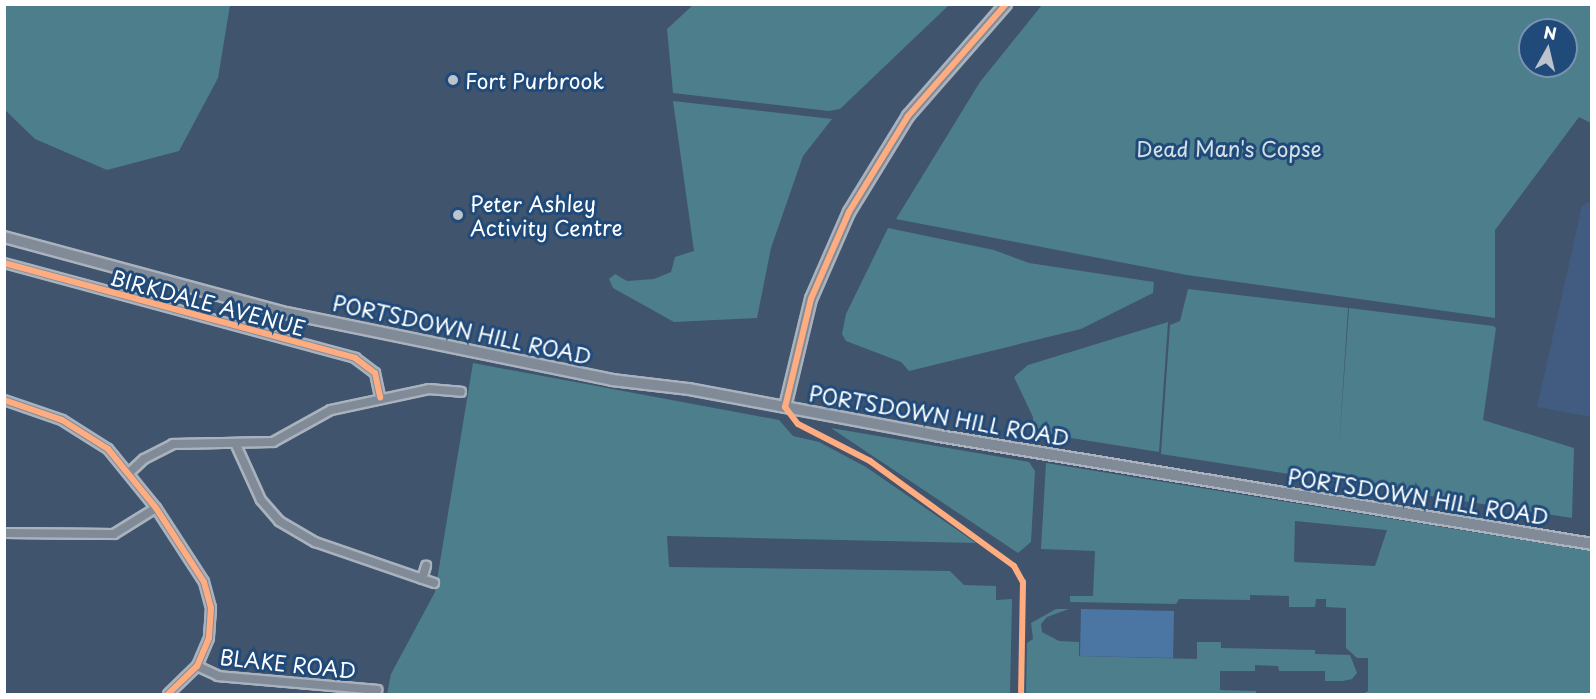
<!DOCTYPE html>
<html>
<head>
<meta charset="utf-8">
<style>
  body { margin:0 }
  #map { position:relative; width:1596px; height:699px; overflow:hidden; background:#40546d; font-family:"Playpen Sans",sans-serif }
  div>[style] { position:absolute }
  .built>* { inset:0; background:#415b81 }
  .green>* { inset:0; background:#4d7e8c }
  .water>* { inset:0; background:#4b76a3 }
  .roads { filter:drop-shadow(2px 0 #a9b2bd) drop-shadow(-2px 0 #a9b2bd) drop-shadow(0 2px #a9b2bd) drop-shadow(0 -2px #a9b2bd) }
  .street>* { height:8px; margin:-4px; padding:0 4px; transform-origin:4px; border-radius:4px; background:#818b97 }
  .secondary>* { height:10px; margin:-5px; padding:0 5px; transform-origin:5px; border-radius:5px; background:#818b97 }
  .cycleway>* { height:6px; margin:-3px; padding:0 3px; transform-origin:3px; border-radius:3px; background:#ffac80 }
  .dots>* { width:16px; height:16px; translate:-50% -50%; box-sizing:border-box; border:3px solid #1f4a7a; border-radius:50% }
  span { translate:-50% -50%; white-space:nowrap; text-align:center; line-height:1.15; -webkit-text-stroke:6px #1f4a7a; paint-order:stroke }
  .poi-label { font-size:21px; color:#fff }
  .left { translate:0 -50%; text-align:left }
  .park-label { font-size:21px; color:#d3e0e4 }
  .street-label { font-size:21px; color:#fff }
  .frame { position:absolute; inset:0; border:6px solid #fff; pointer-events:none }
  .north { position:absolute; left:1518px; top:18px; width:60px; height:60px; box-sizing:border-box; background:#1f4a7a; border:2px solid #7992af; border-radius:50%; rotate:8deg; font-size:16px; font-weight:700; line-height:24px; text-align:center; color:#fff }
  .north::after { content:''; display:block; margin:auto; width:21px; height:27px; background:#bcc3cc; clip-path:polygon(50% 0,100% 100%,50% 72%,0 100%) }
</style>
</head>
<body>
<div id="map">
  <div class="built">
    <i style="clip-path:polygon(1591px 201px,1591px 417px,1537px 407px,1582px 206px)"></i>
  </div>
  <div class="green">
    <i style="clip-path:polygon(4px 5px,230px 5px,218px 78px,179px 151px,107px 170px,35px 139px,5px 110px)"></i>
    <i style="clip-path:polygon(693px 5px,693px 4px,949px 5px,840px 109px,829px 111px,673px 93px,667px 29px)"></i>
    <i style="clip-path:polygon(evenodd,1042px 5px,1591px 5px,1591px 123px,1579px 117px,1495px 230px,1495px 318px,1187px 275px,896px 219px,980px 82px,1042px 5px,1530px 30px,1566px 30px,1566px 66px,1530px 66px,1530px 30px)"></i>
    <i style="clip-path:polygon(673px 101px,832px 119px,803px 156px,771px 248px,757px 318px,674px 322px,613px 288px,609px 279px,615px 274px,627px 281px,654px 279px,671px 272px,675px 257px,694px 251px)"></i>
    <i style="clip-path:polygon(888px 228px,994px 250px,1029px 263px,1154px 282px,1153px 293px,1081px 329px,909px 371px,901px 362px,846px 341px,842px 334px,846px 314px)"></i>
    <i style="clip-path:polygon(1188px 289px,1348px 308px,1339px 447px,1349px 308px,1493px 326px,1496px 328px,1483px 420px,1574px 448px,1572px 518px,1161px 454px,1170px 325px,1180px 321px)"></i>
    <i style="clip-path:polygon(1168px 322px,1159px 452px,1033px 432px,1033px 417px,1014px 377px,1028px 365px)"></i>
    <i style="clip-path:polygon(473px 363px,779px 420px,793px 436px,819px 442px,866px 467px,976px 543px,667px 536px,669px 567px,950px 571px,964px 585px,996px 586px,996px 600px,1012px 599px,1010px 694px,387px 694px,391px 674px,435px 592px)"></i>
    <i style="clip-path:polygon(831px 428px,1029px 462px,1035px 471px,1031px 542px,1018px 553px)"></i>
    <i style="clip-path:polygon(evenodd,1046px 463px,1591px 551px,1591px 694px,1363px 694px,1368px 691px,1368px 658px,1357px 658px,1346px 648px,1346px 608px,1326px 607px,1326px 599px,1316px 599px,1315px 607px,1289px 607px,1289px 596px,1250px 595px,1250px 600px,1179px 599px,1176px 604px,1070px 602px,1070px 596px,1093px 596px,1095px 551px,1041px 549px,1046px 463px,1295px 521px,1386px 530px,1387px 530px,1375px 566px,1294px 562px,1295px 521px)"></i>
    <i style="clip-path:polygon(1056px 609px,1069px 609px,1047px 617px,1041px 624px,1042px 632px,1059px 641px,1079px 642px,1079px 656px,1197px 659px,1197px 642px,1221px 642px,1221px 648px,1315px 650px,1315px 654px,1350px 655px,1357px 673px,1352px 679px,1343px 681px,1325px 681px,1325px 671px,1279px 671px,1278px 666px,1255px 665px,1255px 671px,1220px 671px,1220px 690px,1256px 691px,1256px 694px,1026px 694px,1027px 643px,1033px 639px,1031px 623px)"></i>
  </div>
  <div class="water">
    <i style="clip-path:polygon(1081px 609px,1174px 611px,1173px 658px,1080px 656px)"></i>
  </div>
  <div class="roads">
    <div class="street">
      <i style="left:4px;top:263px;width:364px;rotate:15.1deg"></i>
      <i style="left:355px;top:358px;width:25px;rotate:37deg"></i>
      <i style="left:375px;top:373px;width:25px;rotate:78deg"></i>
      <i style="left:4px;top:400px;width:61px;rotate:19deg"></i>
      <i style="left:62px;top:420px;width:54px;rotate:32.2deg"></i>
      <i style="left:108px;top:449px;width:76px;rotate:50.9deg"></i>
      <i style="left:156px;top:508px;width:88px;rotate:57deg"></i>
      <i style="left:204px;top:582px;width:27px;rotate:75deg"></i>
      <i style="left:211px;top:608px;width:30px;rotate:94deg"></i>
      <i style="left:209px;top:638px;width:30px;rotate:113deg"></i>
      <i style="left:197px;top:666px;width:40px;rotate:136deg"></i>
      <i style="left:236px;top:445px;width:60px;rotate:65.6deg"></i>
      <i style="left:261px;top:500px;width:28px;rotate:49deg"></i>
      <i style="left:279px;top:521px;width:42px;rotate:30.3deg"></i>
      <i style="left:315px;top:542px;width:126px;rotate:19deg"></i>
      <i style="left:130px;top:472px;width:19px;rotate:-43deg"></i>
      <i style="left:144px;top:459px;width:33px;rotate:-27deg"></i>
      <i style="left:173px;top:444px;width:100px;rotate:-1.1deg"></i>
      <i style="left:273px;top:442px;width:66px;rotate:-28.9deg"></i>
      <i style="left:331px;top:410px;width:100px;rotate:-12.1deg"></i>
      <i style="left:429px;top:389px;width:32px;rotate:5deg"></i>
      <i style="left:4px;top:533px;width:110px;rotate:0.5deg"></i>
      <i style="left:114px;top:534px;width:49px;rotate:-31.8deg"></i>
      <i style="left:422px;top:579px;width:14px;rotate:-73deg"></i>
      <i style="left:197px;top:666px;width:23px;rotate:25deg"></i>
      <i style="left:218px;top:676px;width:160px;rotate:5deg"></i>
    </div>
    <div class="secondary">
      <i style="left:4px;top:237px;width:292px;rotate:15.1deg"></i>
      <i style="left:286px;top:313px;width:333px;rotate:11.6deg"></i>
      <i style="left:612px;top:380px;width:78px;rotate:6.7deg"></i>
      <i style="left:689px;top:389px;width:254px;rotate:10.6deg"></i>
      <i style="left:939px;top:436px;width:662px;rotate:9.39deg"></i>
      <i style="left:785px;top:407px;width:111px;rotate:-76.5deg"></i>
      <i style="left:811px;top:299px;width:95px;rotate:-66.4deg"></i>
      <i style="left:849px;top:212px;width:113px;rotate:-58.4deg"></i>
      <i style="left:908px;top:116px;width:149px;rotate:-48.8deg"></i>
    </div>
  </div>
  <div class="cycleway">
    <i style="left:1006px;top:4px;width:149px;rotate:131.2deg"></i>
    <i style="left:908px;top:116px;width:113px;rotate:121.6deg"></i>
    <i style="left:849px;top:212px;width:95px;rotate:113.6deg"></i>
    <i style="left:811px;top:299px;width:111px;rotate:103.5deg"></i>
    <i style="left:785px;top:407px;width:21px;rotate:53deg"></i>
    <i style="left:798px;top:424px;width:81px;rotate:27.2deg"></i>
    <i style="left:870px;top:461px;width:178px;rotate:36.1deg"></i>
    <i style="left:1014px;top:566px;width:18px;rotate:61deg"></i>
    <i style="left:1023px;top:582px;width:112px;rotate:91deg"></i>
    <i style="left:4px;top:263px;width:364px;rotate:15.1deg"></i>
    <i style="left:355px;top:358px;width:25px;rotate:37deg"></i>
    <i style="left:375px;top:373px;width:25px;rotate:78deg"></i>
    <i style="left:4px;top:400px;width:61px;rotate:19deg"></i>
    <i style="left:62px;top:420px;width:54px;rotate:32.2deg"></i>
    <i style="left:108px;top:449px;width:76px;rotate:50.9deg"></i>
    <i style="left:156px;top:508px;width:88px;rotate:57deg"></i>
    <i style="left:204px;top:582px;width:27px;rotate:75deg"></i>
    <i style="left:211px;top:608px;width:30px;rotate:94deg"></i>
    <i style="left:209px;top:638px;width:30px;rotate:113deg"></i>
    <i style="left:197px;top:666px;width:40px;rotate:136deg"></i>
  </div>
  <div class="dots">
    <i style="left:453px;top:80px;background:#bcc3cc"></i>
    <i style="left:458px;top:215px;background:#bcc3cc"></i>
  </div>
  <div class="poi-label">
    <span class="left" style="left:465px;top:80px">Fort Purbrook</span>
    <span class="left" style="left:470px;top:215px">Peter Ashley<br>Activity Centre</span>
  </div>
  <div class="park-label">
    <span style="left:1229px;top:148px">Dead Man's Copse</span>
  </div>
  <div class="street-label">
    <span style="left:208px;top:302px;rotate:15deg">BIRKDALE AVENUE</span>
    <span style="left:462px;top:329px;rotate:12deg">PORTSDOWN HILL ROAD</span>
    <span style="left:939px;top:415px;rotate:10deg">PORTSDOWN HILL ROAD</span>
    <span style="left:1418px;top:496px;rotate:9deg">PORTSDOWN HILL ROAD</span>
    <span style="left:288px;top:663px;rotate:6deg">BLAKE ROAD</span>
  </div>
  <div class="frame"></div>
  <div class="north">N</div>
</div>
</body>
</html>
